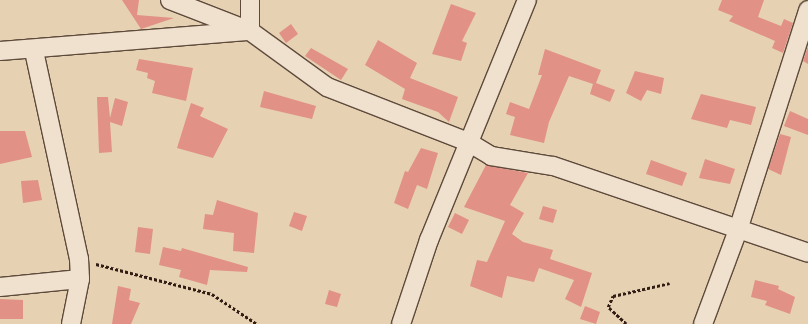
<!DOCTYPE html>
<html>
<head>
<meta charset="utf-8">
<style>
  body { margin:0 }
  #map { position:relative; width:808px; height:324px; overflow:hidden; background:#e7d1b3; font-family:"Sorts Mill Goudy",serif }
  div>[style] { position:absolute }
  .building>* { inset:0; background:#e19186 }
  .path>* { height:2.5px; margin-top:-1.25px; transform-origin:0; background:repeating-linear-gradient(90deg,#311d13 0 3px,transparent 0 5px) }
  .roads { filter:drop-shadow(1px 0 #5e4a3b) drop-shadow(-1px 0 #5e4a3b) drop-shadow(0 1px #5e4a3b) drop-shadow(0 -1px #5e4a3b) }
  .minor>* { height:18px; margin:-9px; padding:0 9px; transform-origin:9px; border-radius:9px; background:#efe1ce }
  span { translate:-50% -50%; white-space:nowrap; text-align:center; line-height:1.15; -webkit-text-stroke:3px #efe1ce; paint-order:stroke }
</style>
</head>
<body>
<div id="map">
  <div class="building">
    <i style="clip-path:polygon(122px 0,139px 0,137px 15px,174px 18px,141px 29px)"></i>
    <i style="clip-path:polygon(722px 0,764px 0,758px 17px,781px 26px,784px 19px,793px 23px,783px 53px,772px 48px,775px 41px,729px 21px,733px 16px,718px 10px)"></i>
    <i style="clip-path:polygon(451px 4px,476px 13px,462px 41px,467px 43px,461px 61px,432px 54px)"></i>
    <i style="clip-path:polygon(291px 24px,298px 34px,286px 43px,279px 33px)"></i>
    <i style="clip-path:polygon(378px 40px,417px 63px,410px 78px,458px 97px,449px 122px,438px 112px,402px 99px,405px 89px,365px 65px)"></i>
    <i style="clip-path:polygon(808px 46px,808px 64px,803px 61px)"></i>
    <i style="clip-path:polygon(311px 48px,348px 69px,341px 80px,305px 56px)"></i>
    <i style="clip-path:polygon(545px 49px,601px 70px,596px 83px,615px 90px,610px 102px,590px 94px,593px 84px,569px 76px,549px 122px,544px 143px,510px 135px,515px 117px,506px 114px,510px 102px,529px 109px,542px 75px,538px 75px)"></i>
    <i style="clip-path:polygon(139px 59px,193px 68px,186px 101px,152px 93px,155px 81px,147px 78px,148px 73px,136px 70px)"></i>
    <i style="clip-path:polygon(635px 71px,664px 78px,661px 94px,647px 90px,641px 101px,626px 93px)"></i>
    <i style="clip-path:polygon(264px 91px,316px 106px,312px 119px,260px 107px)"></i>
    <i style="clip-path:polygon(701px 94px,756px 107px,751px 125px,730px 120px,727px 128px,691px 119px)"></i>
    <i style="clip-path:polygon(97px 97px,108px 97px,110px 118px,115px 98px,128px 102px,122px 126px,110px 122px,112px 152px,99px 153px)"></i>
    <i style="clip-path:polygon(191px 103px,204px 108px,200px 116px,228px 129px,213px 158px,177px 148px)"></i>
    <i style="clip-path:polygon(790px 111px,808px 119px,808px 135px,784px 126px)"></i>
    <i style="clip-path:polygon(0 131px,25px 131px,32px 157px,0 164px)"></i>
    <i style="clip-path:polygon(780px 134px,791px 137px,781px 175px,768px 169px)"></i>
    <i style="clip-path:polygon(421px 148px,438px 153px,427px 189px,417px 185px,408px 209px,394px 203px,405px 171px,408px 172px)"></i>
    <i style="clip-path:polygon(705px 159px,735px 169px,730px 184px,699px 178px)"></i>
    <i style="clip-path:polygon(651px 160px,687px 173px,682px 186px,646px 174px)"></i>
    <i style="clip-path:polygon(486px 165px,528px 173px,510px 205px,524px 213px,512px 234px,523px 242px,553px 250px,550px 259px,592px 273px,581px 307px,565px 299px,574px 280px,539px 268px,534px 282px,507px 276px,502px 298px,470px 286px,477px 260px,487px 262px,505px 221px,464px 207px)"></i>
    <i style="clip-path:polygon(38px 180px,42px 200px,23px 203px,21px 181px)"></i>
    <i style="clip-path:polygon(217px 200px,258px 213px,254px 253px,233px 251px,234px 233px,203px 229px,205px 214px,213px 215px)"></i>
    <i style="clip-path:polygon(543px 206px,557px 210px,553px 223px,539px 219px)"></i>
    <i style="clip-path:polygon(294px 212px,307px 216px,302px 231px,289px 226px)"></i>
    <i style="clip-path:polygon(455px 213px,469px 220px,462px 234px,448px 227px)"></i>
    <i style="clip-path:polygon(138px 227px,153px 229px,150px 254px,135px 252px)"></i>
    <i style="clip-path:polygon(163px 247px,181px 251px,182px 248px,248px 267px,247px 272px,210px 270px,207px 285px,179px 277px,181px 270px,159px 265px)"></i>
    <i style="clip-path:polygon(755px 280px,779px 286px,778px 289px,795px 297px,790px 314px,765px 305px,767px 301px,751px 297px)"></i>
    <i style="clip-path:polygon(118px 286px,131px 289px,129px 300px,140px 303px,131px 324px,112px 324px)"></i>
    <i style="clip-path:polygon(329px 290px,341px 294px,337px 307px,325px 304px)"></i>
    <i style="clip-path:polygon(0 299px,23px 300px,23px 319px,0 319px)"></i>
    <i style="clip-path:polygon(585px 306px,600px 312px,596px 324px,580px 319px)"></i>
  </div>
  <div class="path">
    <i style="left:96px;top:264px;width:120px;rotate:14.5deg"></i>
    <i style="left:212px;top:294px;width:54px;rotate:33.7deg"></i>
    <i style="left:626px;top:324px;width:25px;rotate:-137deg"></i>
    <i style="left:608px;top:307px;width:12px;rotate:-66deg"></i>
    <i style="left:613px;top:296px;width:58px;rotate:-12.8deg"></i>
  </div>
  <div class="roads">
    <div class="minor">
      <i style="left:170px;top:0;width:86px;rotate:21.2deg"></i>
      <i style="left:250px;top:31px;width:31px;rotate:-90deg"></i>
      <i style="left:0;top:51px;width:251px;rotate:-4.6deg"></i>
      <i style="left:250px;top:31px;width:95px;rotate:36deg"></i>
      <i style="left:327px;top:87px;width:151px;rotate:21.3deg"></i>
      <i style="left:468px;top:142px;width:27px;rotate:31deg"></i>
      <i style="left:491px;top:156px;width:63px;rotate:9.2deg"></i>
      <i style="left:553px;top:166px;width:269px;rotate:18.8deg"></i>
      <i style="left:34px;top:51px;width:213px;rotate:77.8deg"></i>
      <i style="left:79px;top:259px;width:20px;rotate:87deg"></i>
      <i style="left:80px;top:279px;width:46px;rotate:101.3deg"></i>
      <i style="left:0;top:287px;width:80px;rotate:-5.7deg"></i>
      <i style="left:401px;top:324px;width:89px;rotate:-71.6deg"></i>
      <i style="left:429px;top:240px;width:259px;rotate:-67.8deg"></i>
      <i style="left:703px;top:324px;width:100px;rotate:-69.6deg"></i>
      <i style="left:738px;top:230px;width:231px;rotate:-72.3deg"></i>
    </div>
  </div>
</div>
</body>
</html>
